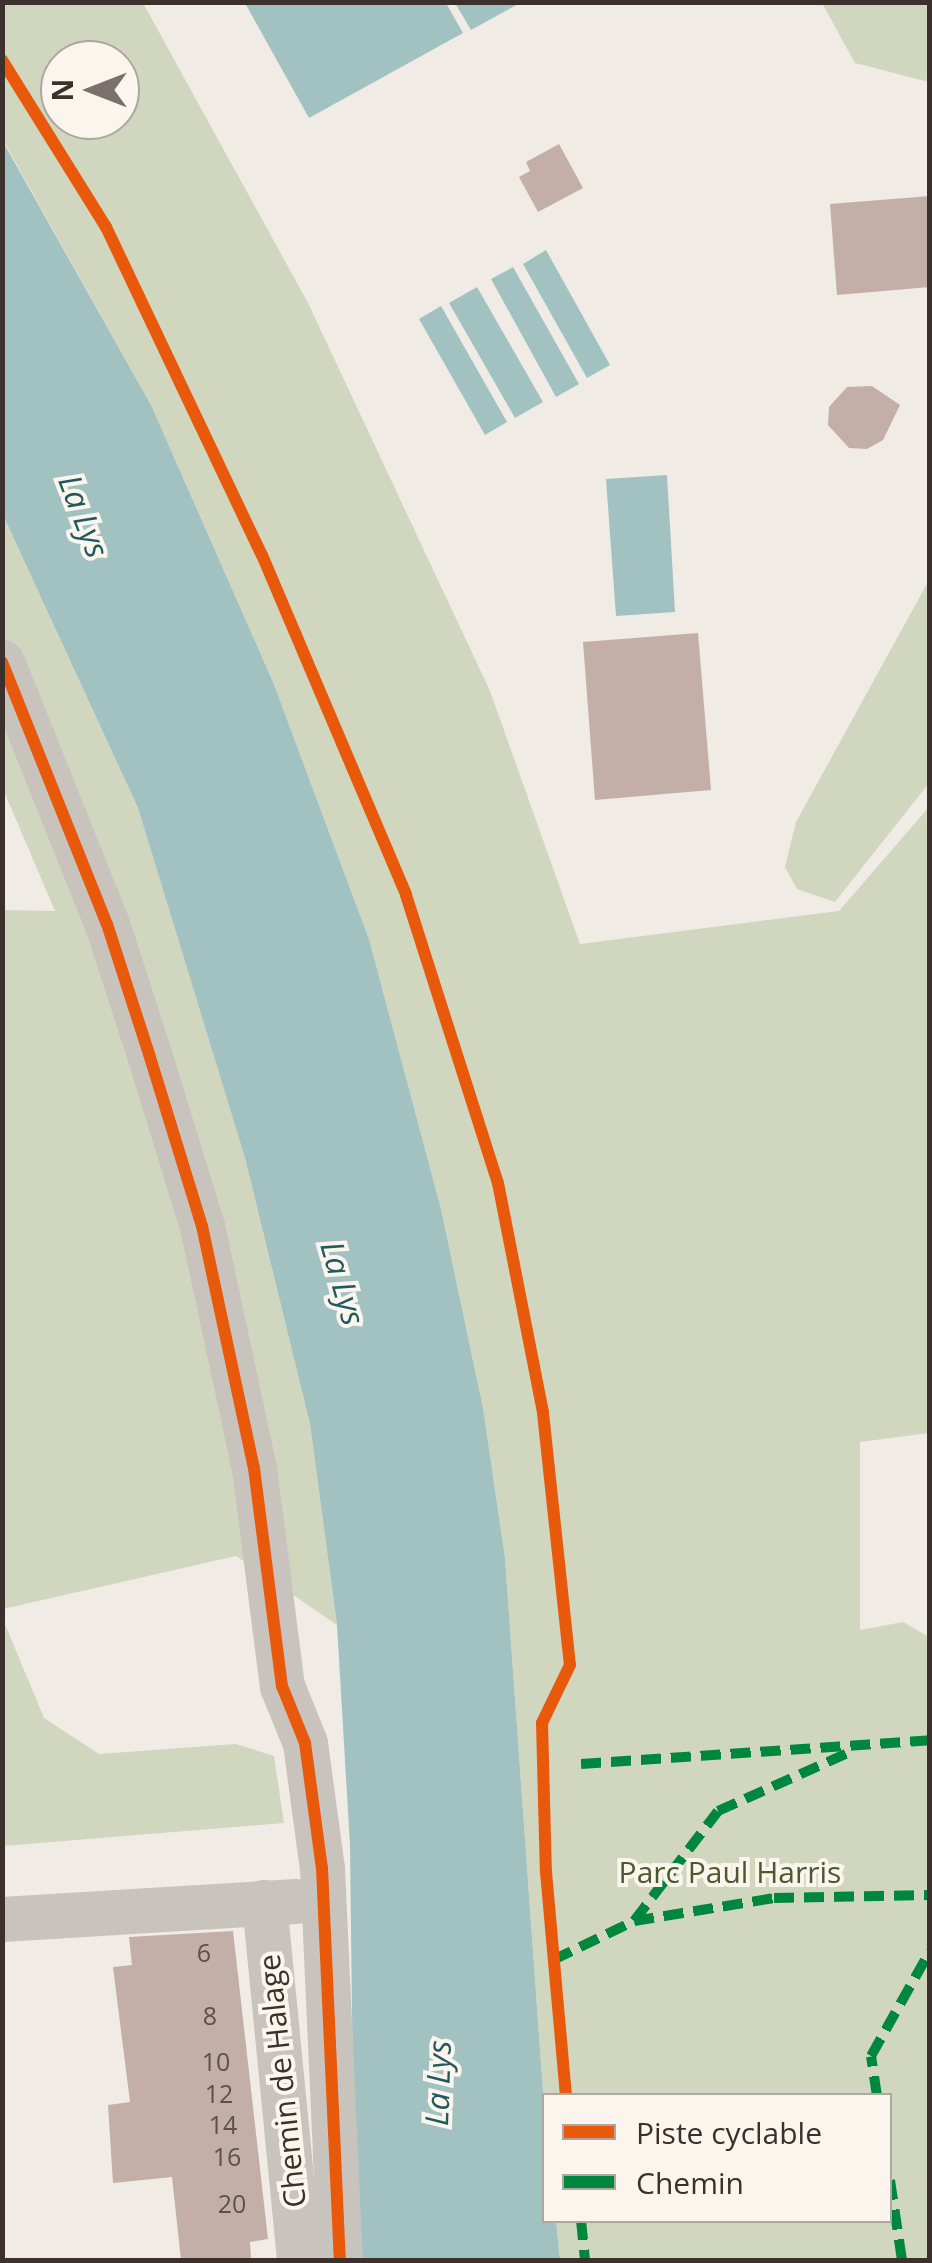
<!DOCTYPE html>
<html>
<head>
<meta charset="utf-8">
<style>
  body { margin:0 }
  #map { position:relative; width:932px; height:2263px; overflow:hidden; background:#f0ebe5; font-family:"Open Sans",sans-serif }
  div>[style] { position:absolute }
  .green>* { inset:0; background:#d1d6bf }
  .water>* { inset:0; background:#a1c2c1 }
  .building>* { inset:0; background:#c3afa7 }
  .street>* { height:45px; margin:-22.5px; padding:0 22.5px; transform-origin:22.5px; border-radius:22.5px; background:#c9c3be }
  .quiet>* { height:10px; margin-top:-5px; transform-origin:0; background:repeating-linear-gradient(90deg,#00873e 0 20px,transparent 0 30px) }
  .cycleway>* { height:12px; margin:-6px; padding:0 6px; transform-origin:6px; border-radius:6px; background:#e8590c }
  span { translate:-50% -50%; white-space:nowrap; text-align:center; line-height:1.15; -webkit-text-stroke:8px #fbf5ee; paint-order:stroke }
  .number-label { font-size:25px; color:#5d504a }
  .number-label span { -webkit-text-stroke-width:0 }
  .park-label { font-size:30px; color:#4a5a2e }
  .street-label { font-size:30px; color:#3b302b }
  .water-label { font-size:32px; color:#1f5a5e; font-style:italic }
  .frame { position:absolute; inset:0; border:5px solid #3b302b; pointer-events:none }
  .legend { position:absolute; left:542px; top:2093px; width:350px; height:130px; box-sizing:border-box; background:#fbf5ee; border:2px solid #aea6a0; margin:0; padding:12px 18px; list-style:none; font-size:30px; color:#3b302b }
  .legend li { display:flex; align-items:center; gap:20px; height:50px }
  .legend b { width:50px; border:2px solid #aea6a0 }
  .north { position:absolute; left:40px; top:40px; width:100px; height:100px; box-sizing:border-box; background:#fbf5ee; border:2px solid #aea6a0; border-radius:50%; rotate:270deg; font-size:28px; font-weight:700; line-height:40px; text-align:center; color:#3b302b }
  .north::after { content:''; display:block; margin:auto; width:35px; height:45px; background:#7a716c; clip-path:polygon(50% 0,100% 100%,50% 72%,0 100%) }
</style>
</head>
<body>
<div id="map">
  <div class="green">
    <i style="clip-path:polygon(evenodd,3px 3px,143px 3px,308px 303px,490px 691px,580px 944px,839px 911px,929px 807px,929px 1433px,860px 1442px,860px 1630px,903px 1622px,929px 1637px,929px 2260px,560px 2260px,556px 2221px,890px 2220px,890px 2096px,544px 2096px,544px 2106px,505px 1558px,483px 1408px,441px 1209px,369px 939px,273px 682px,151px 405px,3px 140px,3px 3px,60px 60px,120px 60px,120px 120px,60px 120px,60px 60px)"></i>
    <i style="clip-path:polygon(822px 3px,929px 3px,929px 82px,855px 63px)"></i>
    <i style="clip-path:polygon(3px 515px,138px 808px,245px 1158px,310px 1424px,337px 1625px,236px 1556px,3px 1609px,2px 910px,55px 911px,3px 789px)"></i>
    <i style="clip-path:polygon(929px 580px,929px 783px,835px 902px,797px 889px,785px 867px,796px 822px)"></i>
    <i style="clip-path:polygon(2px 1617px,44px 1718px,99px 1754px,236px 1744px,274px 1756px,284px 1823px,3px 1846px)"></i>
  </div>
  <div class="water">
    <i style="clip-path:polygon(245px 3px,446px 3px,463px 33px,309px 118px)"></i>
    <i style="clip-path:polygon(455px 3px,520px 3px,471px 30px)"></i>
    <i style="clip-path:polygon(2px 140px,151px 405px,273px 682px,369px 939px,441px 1209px,483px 1408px,505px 1558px,544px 2106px,544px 2220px,556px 2221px,560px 2260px,355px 2260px,350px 1845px,337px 1625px,310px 1424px,245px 1158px,138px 808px,3px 515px)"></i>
    <i style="clip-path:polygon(546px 250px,610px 365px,587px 378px,523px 264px)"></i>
    <i style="clip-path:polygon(513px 267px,579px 384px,556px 397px,491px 279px)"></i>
    <i style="clip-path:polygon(477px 287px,543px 402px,515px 418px,449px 303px)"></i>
    <i style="clip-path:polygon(441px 306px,507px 422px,485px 435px,419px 319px)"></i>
    <i style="clip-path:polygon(667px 475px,675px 612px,616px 616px,606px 479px)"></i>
  </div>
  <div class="building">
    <i style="clip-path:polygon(559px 144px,583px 188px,538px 212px,519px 177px,530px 171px,526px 162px)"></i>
    <i style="clip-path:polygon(930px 196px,930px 287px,837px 295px,830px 204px)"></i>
    <i style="clip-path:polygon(872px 386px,900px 405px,883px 440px,867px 449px,849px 448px,828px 425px,829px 407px,847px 387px)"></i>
    <i style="clip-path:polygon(698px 633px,711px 790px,595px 800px,583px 642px)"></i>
    <i style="clip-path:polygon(233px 1931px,268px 2239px,250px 2242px,251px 2260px,181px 2260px,172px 2177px,113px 2183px,108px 2105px,130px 2102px,113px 1967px,132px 1965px,129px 1937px)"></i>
  </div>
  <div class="street">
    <i style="left:2px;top:662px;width:282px;rotate:68.2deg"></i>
    <i style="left:107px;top:924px;width:137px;rotate:72.1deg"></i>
    <i style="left:149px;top:1054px;width:180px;rotate:72.9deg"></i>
    <i style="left:202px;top:1226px;width:248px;rotate:77.9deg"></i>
    <i style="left:254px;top:1468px;width:220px;rotate:82.7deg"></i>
    <i style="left:282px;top:1686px;width:61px;rotate:68deg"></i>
    <i style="left:305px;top:1743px;width:126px;rotate:82.3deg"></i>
    <i style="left:322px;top:1868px;width:392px;rotate:87.4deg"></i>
    <i style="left:264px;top:1902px;width:360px;rotate:84.4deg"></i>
    <i style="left:2px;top:1919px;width:294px;rotate:-3.5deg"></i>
  </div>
  <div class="quiet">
    <i style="left:581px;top:1764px;width:350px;rotate:-3.9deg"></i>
    <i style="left:634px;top:1921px;width:138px;rotate:-52.6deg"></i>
    <i style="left:718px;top:1811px;width:147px;rotate:-24.1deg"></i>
    <i style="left:553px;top:1960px;width:90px;rotate:-25.7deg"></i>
    <i style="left:634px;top:1921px;width:142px;rotate:-9.3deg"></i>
    <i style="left:774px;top:1898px;width:156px;rotate:-1.1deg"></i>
    <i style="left:877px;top:2096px;width:40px;rotate:-98.5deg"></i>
    <i style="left:871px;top:2056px;width:120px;rotate:-60.7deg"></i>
    <i style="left:890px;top:2180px;width:81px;rotate:81.5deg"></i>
    <i style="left:581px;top:2220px;width:40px;rotate:84.3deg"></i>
  </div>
  <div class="cycleway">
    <i style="left:2px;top:60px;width:197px;rotate:58.1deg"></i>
    <i style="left:106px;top:227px;width:363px;rotate:64.6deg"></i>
    <i style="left:262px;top:555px;width:369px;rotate:67deg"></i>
    <i style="left:406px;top:895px;width:302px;rotate:72.3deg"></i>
    <i style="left:498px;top:1183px;width:234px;rotate:78.9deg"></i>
    <i style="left:543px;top:1413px;width:253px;rotate:83.9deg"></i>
    <i style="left:570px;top:1665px;width:64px;rotate:115.8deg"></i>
    <i style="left:542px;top:1723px;width:149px;rotate:88.5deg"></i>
    <i style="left:546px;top:1872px;width:225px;rotate:84.9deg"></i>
    <i style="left:2px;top:662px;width:282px;rotate:68.2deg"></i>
    <i style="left:107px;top:924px;width:137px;rotate:72.1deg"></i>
    <i style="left:149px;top:1054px;width:180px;rotate:72.9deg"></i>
    <i style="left:202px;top:1226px;width:248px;rotate:77.9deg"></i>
    <i style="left:254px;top:1468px;width:220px;rotate:82.7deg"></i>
    <i style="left:282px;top:1686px;width:61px;rotate:68deg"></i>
    <i style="left:305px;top:1743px;width:126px;rotate:82.3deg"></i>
    <i style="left:322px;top:1868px;width:392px;rotate:87.4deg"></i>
  </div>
  <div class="number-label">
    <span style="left:204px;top:1952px">6</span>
    <span style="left:210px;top:2015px">8</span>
    <span style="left:216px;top:2061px">10</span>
    <span style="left:219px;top:2093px">12</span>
    <span style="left:223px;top:2124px">14</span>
    <span style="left:227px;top:2156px">16</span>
    <span style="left:232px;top:2203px">20</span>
  </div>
  <div class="park-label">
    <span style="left:730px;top:1872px">Parc Paul Harris</span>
  </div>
  <div class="street-label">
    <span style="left:282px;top:2081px;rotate:-96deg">Chemin de Halage</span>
  </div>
  <div class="water-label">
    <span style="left:84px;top:516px;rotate:69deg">La Lys</span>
    <span style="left:343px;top:1283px;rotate:74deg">La Lys</span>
    <span style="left:438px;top:2083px;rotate:-88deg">La Lys</span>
  </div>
  <div class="frame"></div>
  <ul class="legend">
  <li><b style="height:12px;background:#e8590c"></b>Piste cyclable</li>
  <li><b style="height:12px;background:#00873e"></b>Chemin</li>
  </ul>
  <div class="north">N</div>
</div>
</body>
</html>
